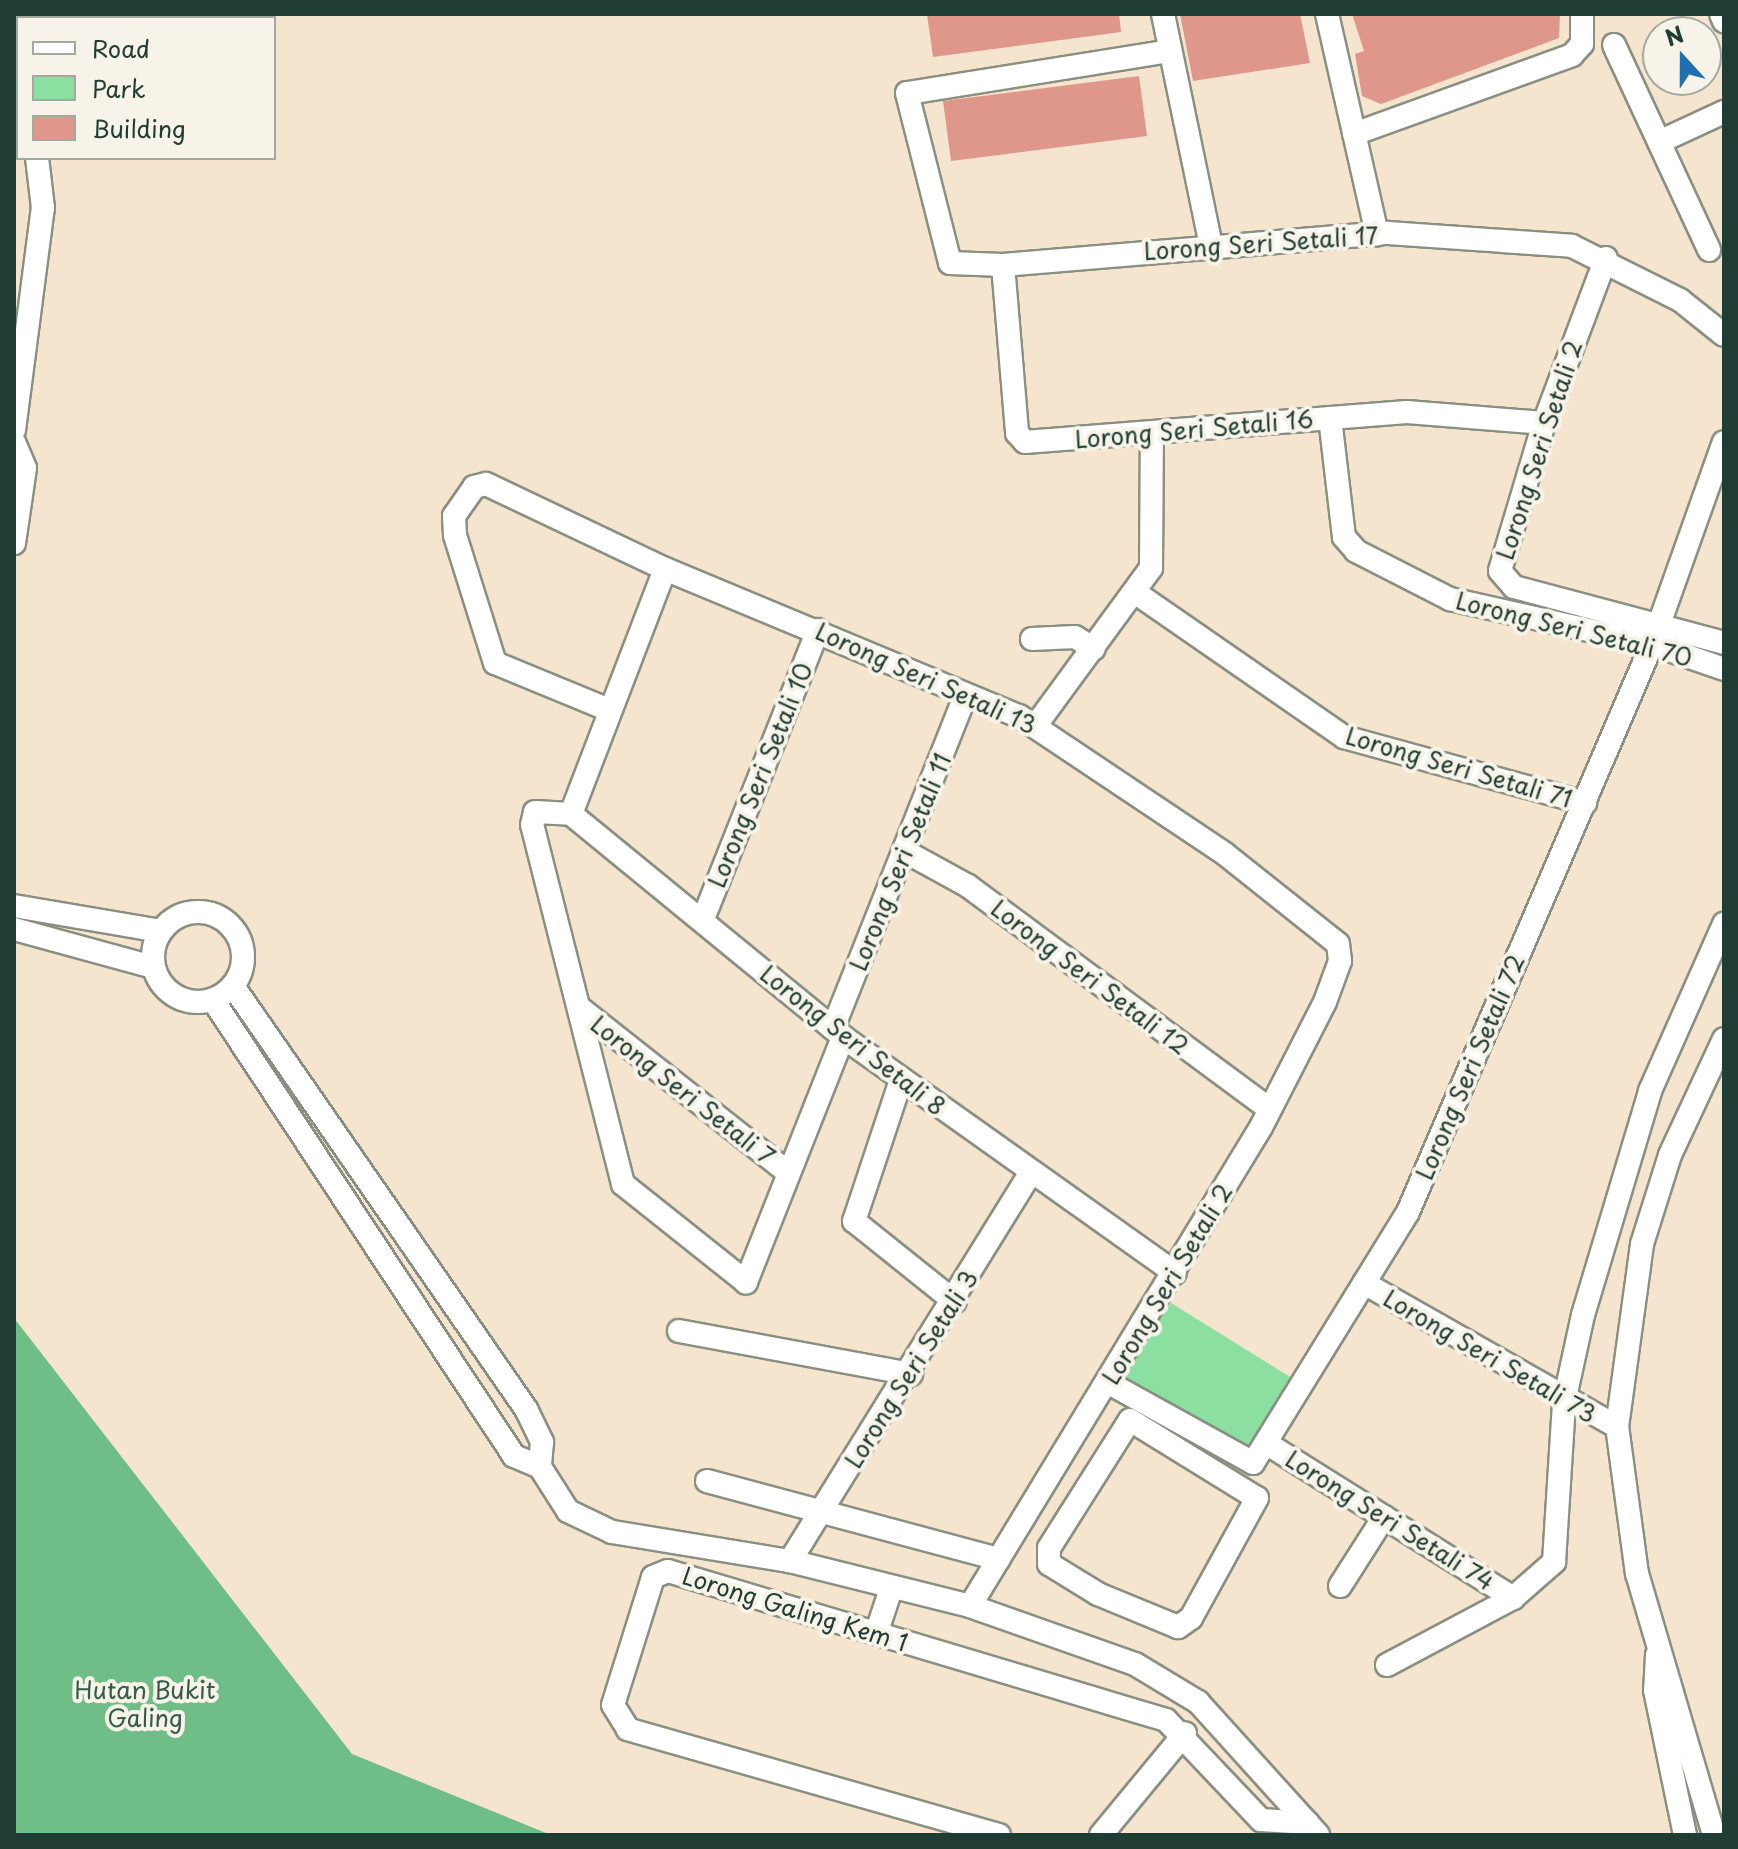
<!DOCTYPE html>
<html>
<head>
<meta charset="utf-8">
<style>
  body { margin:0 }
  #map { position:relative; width:1738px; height:1849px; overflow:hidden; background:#f5e4ce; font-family:"Playpen Sans",sans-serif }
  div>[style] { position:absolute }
  .green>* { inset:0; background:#8adfa1 }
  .forest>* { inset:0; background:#6fbe87 }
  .building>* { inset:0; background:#df978b }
  .roads { filter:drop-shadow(2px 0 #8a9081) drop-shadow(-2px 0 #8a9081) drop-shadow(0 2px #8a9081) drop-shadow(0 -2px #8a9081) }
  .minor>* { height:22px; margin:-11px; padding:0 11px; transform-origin:11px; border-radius:11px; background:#fff }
  .minor>.ring { margin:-11px; padding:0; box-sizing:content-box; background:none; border:22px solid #fff; border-radius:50% }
  span { translate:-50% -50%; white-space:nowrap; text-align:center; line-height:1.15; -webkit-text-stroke:8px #f7f3e8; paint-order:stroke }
  .street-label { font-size:24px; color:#1f3d34 }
  .park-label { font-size:24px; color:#345d4a }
  .frame { position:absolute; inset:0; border:16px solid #1f3d34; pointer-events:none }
  .legend { position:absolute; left:16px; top:16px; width:260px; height:144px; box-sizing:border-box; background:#f7f3e8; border:2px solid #a1aaa0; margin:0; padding:10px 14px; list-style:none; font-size:24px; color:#1f3d34 }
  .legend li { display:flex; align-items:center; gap:16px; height:40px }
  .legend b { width:40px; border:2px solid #a1aaa0 }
  .north { position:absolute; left:1642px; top:16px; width:80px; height:80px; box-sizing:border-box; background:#f7f3e8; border:2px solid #a1aaa0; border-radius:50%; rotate:339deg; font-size:22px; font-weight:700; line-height:32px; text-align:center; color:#1f3d34 }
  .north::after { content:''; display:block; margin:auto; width:28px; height:36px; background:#1f6fb2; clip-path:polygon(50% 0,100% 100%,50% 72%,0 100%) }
</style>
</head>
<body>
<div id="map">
  <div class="green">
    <i style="clip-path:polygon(1171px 1303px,1295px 1380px,1247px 1459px,1111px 1386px)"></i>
  </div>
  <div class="forest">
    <i style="clip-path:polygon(14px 1318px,352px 1754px,551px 1835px,14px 1835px)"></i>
  </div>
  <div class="building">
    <i style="clip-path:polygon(927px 14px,1119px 14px,1121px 32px,933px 57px)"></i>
    <i style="clip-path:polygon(1180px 14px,1300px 14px,1310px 63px,1193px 81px)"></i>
    <i style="clip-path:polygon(1352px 14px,1560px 14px,1559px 38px,1381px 104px,1362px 96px,1355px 54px,1364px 51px)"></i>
    <i style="clip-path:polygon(1139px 76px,1147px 136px,951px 161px,943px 101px)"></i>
  </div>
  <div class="roads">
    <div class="minor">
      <i style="left:1163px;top:14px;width:236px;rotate:78.3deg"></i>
      <i style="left:1327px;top:14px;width:226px;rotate:77.2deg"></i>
      <i style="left:1721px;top:14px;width:8px;rotate:67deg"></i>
      <i style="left:1614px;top:45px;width:226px;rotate:65.1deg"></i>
      <i style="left:1170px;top:51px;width:266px;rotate:170.9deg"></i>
      <i style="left:907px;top:93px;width:175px;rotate:75.8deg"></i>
      <i style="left:950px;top:263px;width:53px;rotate:2.2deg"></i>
      <i style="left:1003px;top:265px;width:386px;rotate:-4.8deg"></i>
      <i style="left:1388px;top:233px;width:184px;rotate:4deg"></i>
      <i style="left:1572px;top:246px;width:121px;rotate:26.6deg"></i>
      <i style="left:1680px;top:300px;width:56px;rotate:38.5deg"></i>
      <i style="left:14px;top:132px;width:6px;rotate:45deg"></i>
      <i style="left:1354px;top:134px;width:232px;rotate:-19.9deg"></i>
      <i style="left:1572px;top:55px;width:15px;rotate:-48deg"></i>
      <i style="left:1582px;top:44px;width:30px;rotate:-90deg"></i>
      <i style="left:1659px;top:142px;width:72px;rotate:-24.8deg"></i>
      <i style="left:1606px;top:258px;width:176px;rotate:110.6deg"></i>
      <i style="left:1544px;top:423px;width:154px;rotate:106.6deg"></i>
      <i style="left:1500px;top:571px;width:21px;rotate:49deg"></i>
      <i style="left:1514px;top:587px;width:217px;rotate:14.9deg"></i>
      <i style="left:1003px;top:265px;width:169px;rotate:85.2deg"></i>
      <i style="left:1017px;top:433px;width:12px;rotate:48deg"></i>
      <i style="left:1025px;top:442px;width:383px;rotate:-4.5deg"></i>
      <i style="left:1407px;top:412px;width:137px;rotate:4.6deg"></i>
      <i style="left:1330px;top:418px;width:120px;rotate:83.3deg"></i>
      <i style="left:1344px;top:537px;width:18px;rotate:49deg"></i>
      <i style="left:1356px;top:551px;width:106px;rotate:27.1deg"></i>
      <i style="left:1450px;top:599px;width:207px;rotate:12.6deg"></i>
      <i style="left:1652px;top:644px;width:76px;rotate:19.1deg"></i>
      <i style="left:14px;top:430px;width:224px;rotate:-82.6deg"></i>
      <i style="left:43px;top:208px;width:50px;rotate:-96.8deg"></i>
      <i style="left:14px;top:442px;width:28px;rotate:67deg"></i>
      <i style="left:25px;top:468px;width:76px;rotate:98.3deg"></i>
      <i style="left:1136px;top:593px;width:253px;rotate:34.7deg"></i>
      <i style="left:1344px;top:737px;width:250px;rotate:15.3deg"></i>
      <i style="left:1032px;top:639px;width:43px;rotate:-2.7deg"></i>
      <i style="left:1075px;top:637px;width:22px;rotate:32deg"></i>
      <i style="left:609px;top:710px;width:123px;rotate:-157.6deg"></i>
      <i style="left:495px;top:663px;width:134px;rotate:-107.4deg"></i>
      <i style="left:455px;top:535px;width:19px;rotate:-93deg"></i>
      <i style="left:454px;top:516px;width:35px;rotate:-55deg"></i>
      <i style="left:474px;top:487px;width:12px;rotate:-14deg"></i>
      <i style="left:486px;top:484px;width:198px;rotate:25.4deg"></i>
      <i style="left:665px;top:569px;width:383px;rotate:22.6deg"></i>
      <i style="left:1019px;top:716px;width:248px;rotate:33.8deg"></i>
      <i style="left:1225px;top:854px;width:144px;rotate:38.5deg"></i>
      <i style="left:1338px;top:944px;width:17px;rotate:83deg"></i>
      <i style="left:1340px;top:961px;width:44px;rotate:110.1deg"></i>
      <i style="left:1325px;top:1002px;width:140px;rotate:117.1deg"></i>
      <i style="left:1261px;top:1127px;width:560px;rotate:121.28deg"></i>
      <i style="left:1036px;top:725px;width:195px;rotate:-53.8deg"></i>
      <i style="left:1151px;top:568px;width:134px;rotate:-89.6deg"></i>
      <i style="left:571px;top:814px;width:262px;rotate:-69deg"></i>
      <i style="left:906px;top:852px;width:71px;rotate:28.7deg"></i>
      <i style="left:968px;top:886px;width:375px;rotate:36.5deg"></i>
      <i style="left:14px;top:906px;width:148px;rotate:9.7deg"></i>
      <i class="ring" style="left:153px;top:912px;width:68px;height:68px"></i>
      <i style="left:703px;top:919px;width:311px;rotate:-68.3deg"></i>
      <i style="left:14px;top:929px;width:144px;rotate:15.3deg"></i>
      <i style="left:233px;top:986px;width:515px;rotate:55.29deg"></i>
      <i style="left:526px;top:1409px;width:37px;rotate:64deg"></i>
      <i style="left:542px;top:1442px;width:25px;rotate:95deg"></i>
      <i style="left:540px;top:1467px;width:52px;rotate:57.5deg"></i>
      <i style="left:568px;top:1511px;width:49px;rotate:25.5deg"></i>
      <i style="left:612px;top:1532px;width:180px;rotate:9.3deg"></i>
      <i style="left:790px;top:1561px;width:186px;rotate:14deg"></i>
      <i style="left:970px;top:1606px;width:175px;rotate:19.4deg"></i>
      <i style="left:1135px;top:1664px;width:74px;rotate:31.1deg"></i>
      <i style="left:1198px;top:1702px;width:179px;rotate:47.9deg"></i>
      <i style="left:213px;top:1000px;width:546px;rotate:56.57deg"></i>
      <i style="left:514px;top:1456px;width:28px;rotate:23deg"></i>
      <i style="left:581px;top:1009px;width:261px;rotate:38.3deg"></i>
      <i style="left:833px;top:1028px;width:357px;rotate:-68.3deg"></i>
      <i style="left:843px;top:1037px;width:264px;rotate:111.6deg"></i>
      <i style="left:746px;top:1282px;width:157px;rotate:-141.5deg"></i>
      <i style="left:623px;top:1184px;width:370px;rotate:-104.2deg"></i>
      <i style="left:532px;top:825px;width:13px;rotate:-77deg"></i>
      <i style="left:535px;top:812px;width:36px;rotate:3deg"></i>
      <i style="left:571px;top:814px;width:352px;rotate:39.3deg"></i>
      <i style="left:843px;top:1037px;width:407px;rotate:35.4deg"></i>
      <i style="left:901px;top:1080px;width:149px;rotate:108.4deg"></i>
      <i style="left:854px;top:1221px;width:129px;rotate:38.7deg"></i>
      <i style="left:1364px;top:1283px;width:291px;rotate:29.6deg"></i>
      <i style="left:679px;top:1331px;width:236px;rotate:10.5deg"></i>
      <i style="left:1107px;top:1382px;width:167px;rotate:29deg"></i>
      <i style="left:1253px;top:1463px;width:295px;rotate:-58.3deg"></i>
      <i style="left:1408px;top:1212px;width:618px;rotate:-66.75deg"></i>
      <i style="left:1652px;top:644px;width:214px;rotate:-70.4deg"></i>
      <i style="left:1130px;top:1420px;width:149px;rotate:31.6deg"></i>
      <i style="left:1257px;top:1498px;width:137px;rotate:118.8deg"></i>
      <i style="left:1191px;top:1618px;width:16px;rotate:145deg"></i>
      <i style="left:1178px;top:1627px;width:87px;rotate:-157.6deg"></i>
      <i style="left:1098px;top:1594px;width:57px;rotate:-148.5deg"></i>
      <i style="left:1049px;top:1564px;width:16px;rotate:-90deg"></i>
      <i style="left:1049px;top:1548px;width:151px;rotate:-57.7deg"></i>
      <i style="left:1266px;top:1443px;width:292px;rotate:32.1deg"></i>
      <i style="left:707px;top:1481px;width:302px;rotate:15deg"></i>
      <i style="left:790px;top:1561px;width:453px;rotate:-58.2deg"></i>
      <i style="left:1340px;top:1586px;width:82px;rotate:-57.5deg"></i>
      <i style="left:877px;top:1631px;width:44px;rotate:-71.6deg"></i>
      <i style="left:1657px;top:1655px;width:35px;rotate:93deg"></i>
      <i style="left:1655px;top:1690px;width:148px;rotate:78.3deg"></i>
      <i style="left:1387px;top:1665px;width:143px;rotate:-28deg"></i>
      <i style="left:1513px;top:1598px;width:55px;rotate:-41.3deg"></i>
      <i style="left:1554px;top:1562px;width:160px;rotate:-86.4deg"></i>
      <i style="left:1564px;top:1402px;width:89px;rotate:-77.7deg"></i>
      <i style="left:1583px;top:1315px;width:234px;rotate:-73.3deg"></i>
      <i style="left:1650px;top:1091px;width:183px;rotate:-66.1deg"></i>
      <i style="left:999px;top:1835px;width:386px;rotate:-164.1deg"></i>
      <i style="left:628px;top:1729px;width:28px;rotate:-122deg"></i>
      <i style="left:613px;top:1705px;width:134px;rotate:-72.6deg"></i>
      <i style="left:653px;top:1577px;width:16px;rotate:-22deg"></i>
      <i style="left:668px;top:1571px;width:520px;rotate:16.66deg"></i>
      <i style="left:1166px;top:1720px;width:138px;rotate:46.5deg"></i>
      <i style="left:1261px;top:1820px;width:47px;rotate:3.7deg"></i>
      <i style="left:1101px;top:1835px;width:132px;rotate:-50.5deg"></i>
      <i style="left:1714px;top:1835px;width:272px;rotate:-106.4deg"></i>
      <i style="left:1637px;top:1574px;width:148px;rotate:-97.7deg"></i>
      <i style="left:1617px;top:1427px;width:185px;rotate:-82.2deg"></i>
      <i style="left:1642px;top:1244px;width:93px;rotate:-72.5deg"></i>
      <i style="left:1670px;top:1155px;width:128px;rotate:-65deg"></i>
    </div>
  </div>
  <div class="street-label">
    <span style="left:1261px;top:243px;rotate:-4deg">Lorong Seri Setali 17</span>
    <span style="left:1194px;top:429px;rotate:-5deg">Lorong Seri Setali 16</span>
    <span style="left:1539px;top:450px;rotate:-72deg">Lorong Seri Setali 2</span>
    <span style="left:1574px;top:629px;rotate:14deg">Lorong Seri Setali 70</span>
    <span style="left:926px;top:678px;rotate:24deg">Lorong Seri Setali 13</span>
    <span style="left:1459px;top:767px;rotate:16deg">Lorong Seri Setali 71</span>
    <span style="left:760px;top:775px;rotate:-68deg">Lorong Seri Setali 10</span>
    <span style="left:900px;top:862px;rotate:-68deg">Lorong Seri Setali 11</span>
    <span style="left:1090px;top:977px;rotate:37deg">Lorong Seri Setali 12</span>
    <span style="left:853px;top:1040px;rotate:38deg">Lorong Seri Setali 8</span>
    <span style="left:1470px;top:1067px;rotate:-67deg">Lorong Seri Setali 72</span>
    <span style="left:683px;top:1090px;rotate:38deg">Lorong Seri Setali 7</span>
    <span style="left:1167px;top:1284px;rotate:-59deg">Lorong Seri Setali 2</span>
    <span style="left:1490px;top:1356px;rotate:30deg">Lorong Seri Setali 73</span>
    <span style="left:911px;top:1369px;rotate:-58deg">Lorong Seri Setali 3</span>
    <span style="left:1390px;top:1520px;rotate:32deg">Lorong Seri Setali 74</span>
    <span style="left:795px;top:1609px;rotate:17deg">Lorong Galing Kem 1</span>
  </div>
  <div class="park-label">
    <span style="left:145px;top:1704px">Hutan Bukit<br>Galing</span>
  </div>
  <div class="frame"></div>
  <ul class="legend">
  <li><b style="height:10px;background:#fff"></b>Road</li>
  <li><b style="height:22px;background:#8adfa1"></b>Park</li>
  <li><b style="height:22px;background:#df978b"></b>Building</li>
  </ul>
  <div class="north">N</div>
</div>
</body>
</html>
